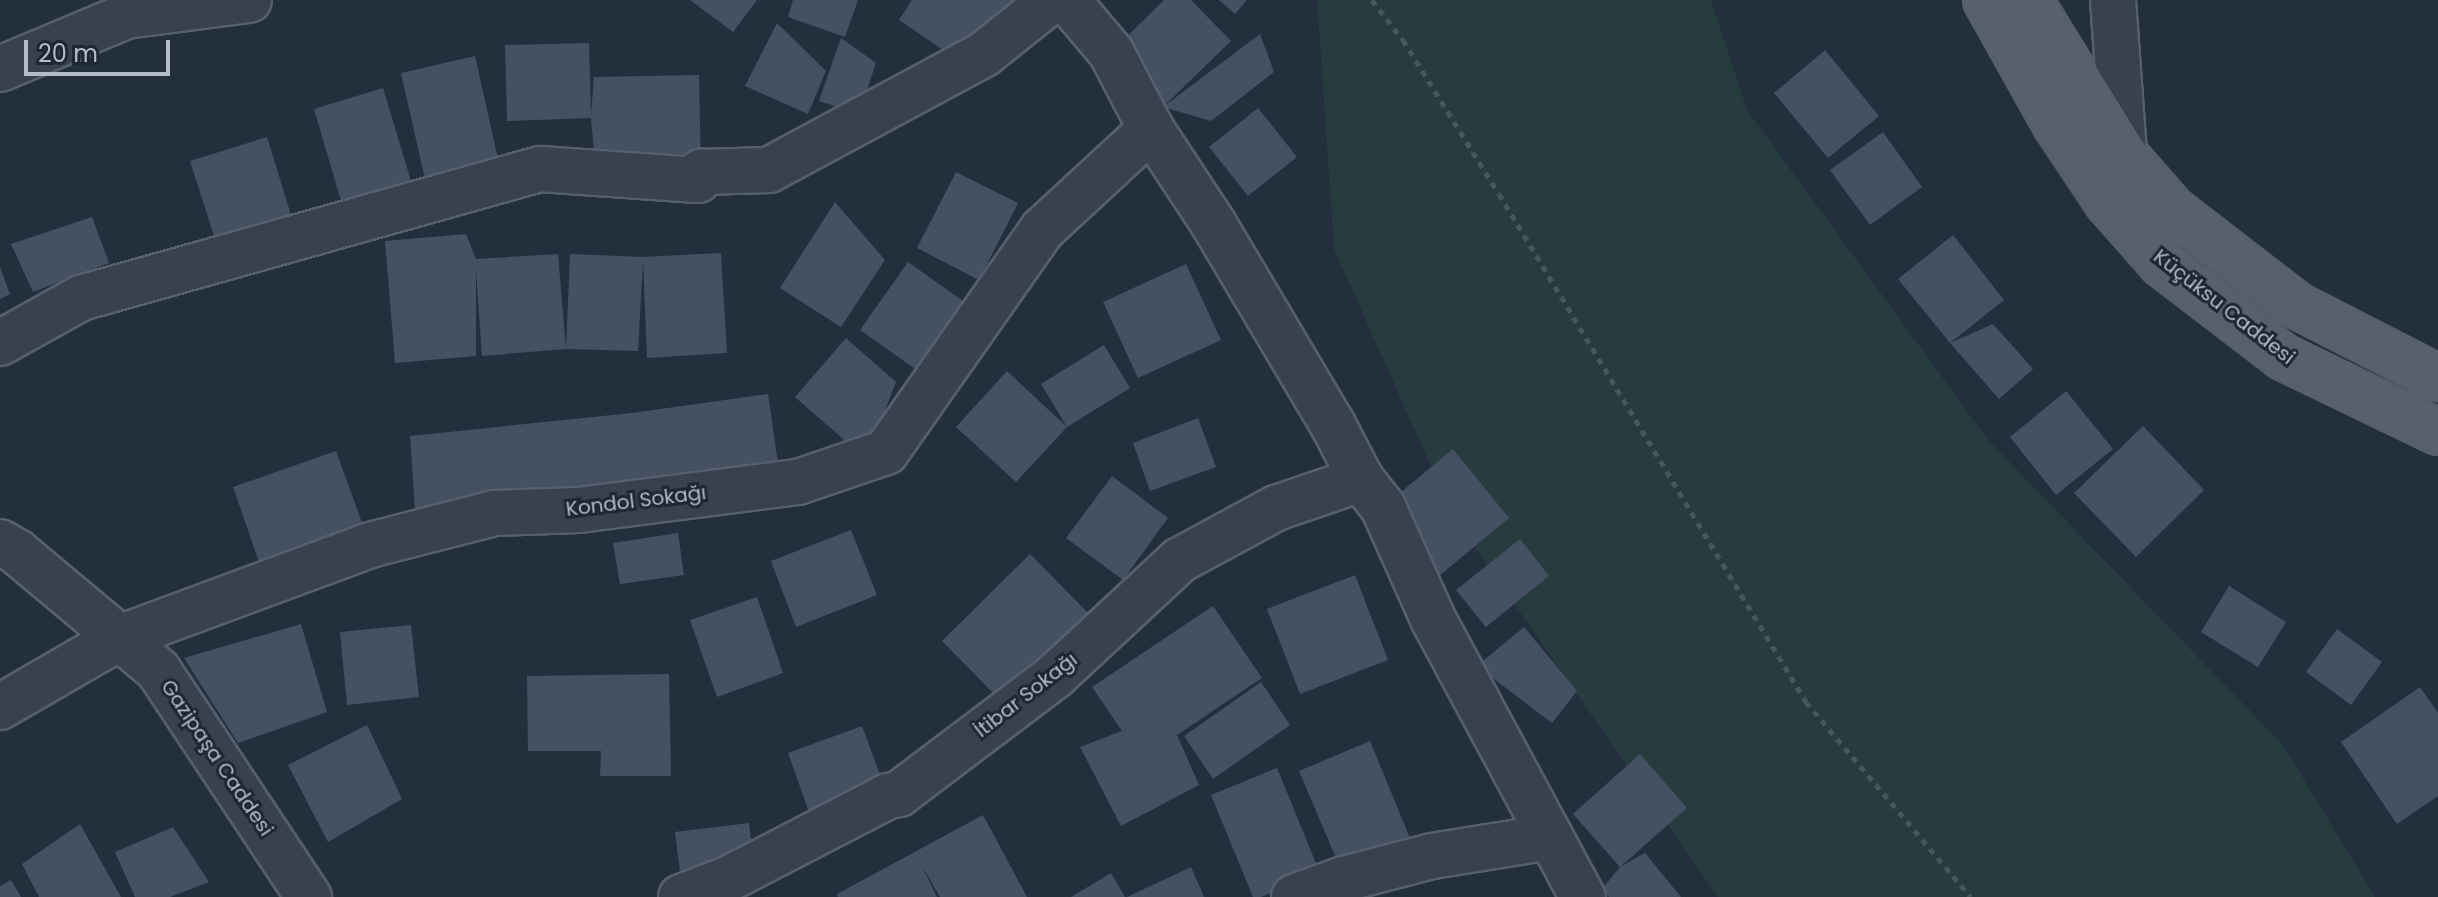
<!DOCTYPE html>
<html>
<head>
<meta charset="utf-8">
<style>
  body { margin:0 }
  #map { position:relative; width:2438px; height:897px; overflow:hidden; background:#242f3e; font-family:Poppins,sans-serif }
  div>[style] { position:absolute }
  .green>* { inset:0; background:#263c3f }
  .building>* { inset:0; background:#455162 }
  .path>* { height:5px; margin-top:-2.5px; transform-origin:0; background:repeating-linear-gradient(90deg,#44595c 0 6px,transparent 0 12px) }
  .roads { filter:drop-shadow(2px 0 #565f6c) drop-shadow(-2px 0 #565f6c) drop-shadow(0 2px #565f6c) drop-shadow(0 -2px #565f6c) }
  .minor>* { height:44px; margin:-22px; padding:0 22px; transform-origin:22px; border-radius:22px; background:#38414e }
  .major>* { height:44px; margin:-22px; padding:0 22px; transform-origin:22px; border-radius:22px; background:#56606e }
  span { translate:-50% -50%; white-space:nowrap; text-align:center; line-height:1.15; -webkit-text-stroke:6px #1d2633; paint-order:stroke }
  .street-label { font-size:20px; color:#b4bcc9 }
  .scale { position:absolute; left:24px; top:40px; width:146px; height:36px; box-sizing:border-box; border:4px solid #b4bcc9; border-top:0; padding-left:10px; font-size:24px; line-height:28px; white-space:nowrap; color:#b4bcc9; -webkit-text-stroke:6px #1d2633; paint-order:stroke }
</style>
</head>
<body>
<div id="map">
  <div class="green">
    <i style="clip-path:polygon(1317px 0,1711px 0,1747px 110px,1988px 440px,2283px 745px,2375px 897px,1718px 897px,1453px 516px,1334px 249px)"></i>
  </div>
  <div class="building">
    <i style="clip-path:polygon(690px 0,757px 0,733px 32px)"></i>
    <i style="clip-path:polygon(793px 0,858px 0,845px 37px,788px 17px)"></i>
    <i style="clip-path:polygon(912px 0,1022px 0,952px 56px,899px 20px)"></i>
    <i style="clip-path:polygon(1164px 0,1191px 0,1231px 41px,1163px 107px,1260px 34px,1274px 72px,1211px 121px,1163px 107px,1111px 52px)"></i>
    <i style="clip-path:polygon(1219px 0,1247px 0,1235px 14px)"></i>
    <i style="clip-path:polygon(777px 23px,826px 71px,808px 114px,745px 86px)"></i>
    <i style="clip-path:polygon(841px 38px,876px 63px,859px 114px,819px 101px)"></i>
    <i style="clip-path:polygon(589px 43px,591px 115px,594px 77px,699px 75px,701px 172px,596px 174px,591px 118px,507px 121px,505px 45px)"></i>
    <i style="clip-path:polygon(1825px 50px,1879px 116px,1828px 158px,1774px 93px)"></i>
    <i style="clip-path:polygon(475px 56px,500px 168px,426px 184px,401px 73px)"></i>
    <i style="clip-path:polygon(383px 88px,411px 181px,341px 201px,314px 109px)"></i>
    <i style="clip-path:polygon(1258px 108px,1297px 157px,1248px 196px,1209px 147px)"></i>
    <i style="clip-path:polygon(1883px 132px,1922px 187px,1870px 225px,1830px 170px)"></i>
    <i style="clip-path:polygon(267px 137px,292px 218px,216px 242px,190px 161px)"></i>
    <i style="clip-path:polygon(956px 172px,1018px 203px,979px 280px,917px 248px)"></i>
    <i style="clip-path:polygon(835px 202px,885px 260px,841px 327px,780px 288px)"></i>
    <i style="clip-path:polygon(92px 217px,109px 263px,33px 292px,11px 244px)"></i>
    <i style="clip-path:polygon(466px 234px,476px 259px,558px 254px,566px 349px,482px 356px,476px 270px,476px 356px,395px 363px,385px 241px)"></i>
    <i style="clip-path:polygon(1953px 235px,2004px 300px,1950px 343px,1898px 279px)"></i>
    <i style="clip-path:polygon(721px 253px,727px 353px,647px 358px,643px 261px,638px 351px,566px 349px,570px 254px,642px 257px)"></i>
    <i style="clip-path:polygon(908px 262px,970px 306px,921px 373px,860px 330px)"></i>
    <i style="clip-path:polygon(1186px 264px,1221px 340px,1138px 378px,1103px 302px)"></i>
    <i style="clip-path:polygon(0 267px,10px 294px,0 299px)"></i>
    <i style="clip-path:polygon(1993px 324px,2033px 369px,1999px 399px,1950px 343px)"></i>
    <i style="clip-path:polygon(846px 338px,896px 382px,866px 459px,795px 397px)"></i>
    <i style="clip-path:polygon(1104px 345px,1130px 388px,1067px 427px,1041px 384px)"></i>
    <i style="clip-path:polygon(1007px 371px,1067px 427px,1016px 482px,956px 427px)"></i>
    <i style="clip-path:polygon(2066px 391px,2113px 449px,2056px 495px,2010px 437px)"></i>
    <i style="clip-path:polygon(768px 394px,778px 463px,416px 525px,410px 436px,632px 413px)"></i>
    <i style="clip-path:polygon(1198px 418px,1216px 467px,1150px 491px,1133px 443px)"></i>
    <i style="clip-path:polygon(2143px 426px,2204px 490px,2136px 557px,2074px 493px)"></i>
    <i style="clip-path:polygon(1453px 449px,1509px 518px,1439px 576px,1383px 507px)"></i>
    <i style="clip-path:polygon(336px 451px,370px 545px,266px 582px,233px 487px)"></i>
    <i style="clip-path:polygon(1112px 476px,1168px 518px,1123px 580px,1066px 538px)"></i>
    <i style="clip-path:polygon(851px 530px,877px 595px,796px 627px,771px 561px)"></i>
    <i style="clip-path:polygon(678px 533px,684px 575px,620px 584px,613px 543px)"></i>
    <i style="clip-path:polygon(1520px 539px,1549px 576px,1486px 627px,1456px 590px)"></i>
    <i style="clip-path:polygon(1030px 554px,1097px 622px,1009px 709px,942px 641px)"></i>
    <i style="clip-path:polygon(1355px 575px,1388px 660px,1300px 694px,1267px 609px)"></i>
    <i style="clip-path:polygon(2229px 586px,2286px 622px,2258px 667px,2201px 632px)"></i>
    <i style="clip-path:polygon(757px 597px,783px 673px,717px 697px,690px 620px)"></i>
    <i style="clip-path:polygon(1213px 606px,1262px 678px,1177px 735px,1199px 785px,1121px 826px,1080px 747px,1122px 731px,1092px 687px)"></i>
    <i style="clip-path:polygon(301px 624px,327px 712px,238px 743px,184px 658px)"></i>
    <i style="clip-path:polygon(411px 625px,419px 697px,347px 705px,340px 632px)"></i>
    <i style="clip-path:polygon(1524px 627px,1577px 691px,1552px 723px,1477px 666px)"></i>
    <i style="clip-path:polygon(2337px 629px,2382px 662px,2351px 705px,2306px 672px)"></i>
    <i style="clip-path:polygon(669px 674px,671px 776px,600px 776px,601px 751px,528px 751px,527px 676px)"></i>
    <i style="clip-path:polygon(1261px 682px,1290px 725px,1213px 779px,1184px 736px)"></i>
    <i style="clip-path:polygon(2420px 687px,2438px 713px,2438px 796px,2397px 824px,2341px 742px)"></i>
    <i style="clip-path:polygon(367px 725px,402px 799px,328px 842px,288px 765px)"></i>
    <i style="clip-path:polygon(862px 726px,888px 796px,813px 823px,788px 753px)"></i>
    <i style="clip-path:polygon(1370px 741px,1412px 843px,1342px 872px,1299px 771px)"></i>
    <i style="clip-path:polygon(1640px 754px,1687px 808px,1620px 867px,1573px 814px)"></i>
    <i style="clip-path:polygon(1277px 768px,1320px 873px,1261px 897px,1253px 897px,1211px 795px)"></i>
    <i style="clip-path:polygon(983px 815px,1027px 897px,940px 897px,921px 864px,937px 897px,838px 897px,837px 894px)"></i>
    <i style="clip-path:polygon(749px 823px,754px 866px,683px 896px,675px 832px)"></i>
    <i style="clip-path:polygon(80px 824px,121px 897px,39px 897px,22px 864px)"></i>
    <i style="clip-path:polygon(173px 827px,209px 882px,170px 897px,135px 897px,115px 852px)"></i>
    <i style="clip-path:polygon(1645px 853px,1681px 897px,1609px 897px,1602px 889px,1620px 867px)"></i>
    <i style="clip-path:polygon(1191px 867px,1204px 897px,1127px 897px)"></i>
    <i style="clip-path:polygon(1111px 873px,1125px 897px,1071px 897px)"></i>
    <i style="clip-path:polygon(11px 880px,21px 897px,0 897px,0 886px)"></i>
  </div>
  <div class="path">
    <i style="left:1372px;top:0;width:51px;rotate:52.2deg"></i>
    <i style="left:1403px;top:40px;width:181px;rotate:58.1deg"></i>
    <i style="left:1499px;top:194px;width:594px;rotate:58.85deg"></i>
    <i style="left:1806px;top:702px;width:255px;rotate:49.8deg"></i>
  </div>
  <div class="roads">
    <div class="minor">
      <i style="left:1067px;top:0;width:68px;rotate:49.8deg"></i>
      <i style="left:1111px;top:52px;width:87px;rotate:62.5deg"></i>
      <i style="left:1151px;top:129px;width:113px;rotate:56.6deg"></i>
      <i style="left:1213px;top:223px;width:235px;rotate:59.3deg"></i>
      <i style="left:1333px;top:425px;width:61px;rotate:62.6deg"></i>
      <i style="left:1361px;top:479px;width:36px;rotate:52deg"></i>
      <i style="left:1383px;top:507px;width:123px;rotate:65.9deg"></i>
      <i style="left:1433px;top:619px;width:316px;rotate:61.7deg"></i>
      <i style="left:2113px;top:0;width:154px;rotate:85.9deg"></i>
      <i style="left:0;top:69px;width:137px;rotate:-22.8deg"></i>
      <i style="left:126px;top:16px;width:124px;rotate:-7.4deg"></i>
      <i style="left:0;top:343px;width:93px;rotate:-29.1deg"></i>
      <i style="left:81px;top:298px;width:477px;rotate:-15.7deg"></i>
      <i style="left:540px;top:169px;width:158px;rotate:4deg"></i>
      <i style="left:698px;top:180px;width:9px;rotate:-69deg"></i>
      <i style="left:701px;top:172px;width:68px;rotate:-1.7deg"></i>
      <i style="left:769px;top:170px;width:244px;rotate:-28.3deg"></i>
      <i style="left:984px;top:54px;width:87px;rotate:-38.5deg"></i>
      <i style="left:0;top:542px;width:20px;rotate:30deg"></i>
      <i style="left:17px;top:552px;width:184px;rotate:39.9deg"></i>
      <i style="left:158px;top:670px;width:273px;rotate:56.4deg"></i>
      <i style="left:0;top:707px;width:138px;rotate:-30.1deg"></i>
      <i style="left:119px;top:638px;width:268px;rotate:-20.3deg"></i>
      <i style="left:370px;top:545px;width:129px;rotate:-14.4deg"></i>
      <i style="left:495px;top:513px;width:84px;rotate:-2deg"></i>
      <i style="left:579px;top:510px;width:221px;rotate:-7.3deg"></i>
      <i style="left:798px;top:482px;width:93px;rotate:-18.8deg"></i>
      <i style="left:886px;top:452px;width:271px;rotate:-54.9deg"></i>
      <i style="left:1042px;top:230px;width:149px;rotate:-42.8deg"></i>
      <i style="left:681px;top:897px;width:50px;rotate:-21deg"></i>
      <i style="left:728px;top:879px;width:180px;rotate:-27.4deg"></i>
      <i style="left:888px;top:796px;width:11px;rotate:-10deg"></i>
      <i style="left:899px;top:794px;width:196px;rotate:-37.1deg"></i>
      <i style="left:1055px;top:676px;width:171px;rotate:-42.9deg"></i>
      <i style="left:1180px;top:560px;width:109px;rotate:-28.4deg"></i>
      <i style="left:1276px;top:508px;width:90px;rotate:-18.8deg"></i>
      <i style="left:1294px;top:897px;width:53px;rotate:-19.8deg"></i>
      <i style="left:1344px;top:879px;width:91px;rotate:-14.6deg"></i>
      <i style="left:1432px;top:856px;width:120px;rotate:-9.1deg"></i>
    </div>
    <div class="major">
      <i style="left:1986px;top:0;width:143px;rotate:60.8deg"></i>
      <i style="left:2056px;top:125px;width:94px;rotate:56.3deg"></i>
      <i style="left:2108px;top:203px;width:81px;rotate:48.5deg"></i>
      <i style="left:2162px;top:264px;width:153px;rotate:37.5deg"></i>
      <i style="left:2283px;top:357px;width:172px;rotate:25.8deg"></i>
      <i style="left:2029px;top:0;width:181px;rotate:58.3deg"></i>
      <i style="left:2124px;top:154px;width:73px;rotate:48.9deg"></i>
      <i style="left:2172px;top:209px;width:157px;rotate:37.7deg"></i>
      <i style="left:2296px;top:305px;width:160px;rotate:27.2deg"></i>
    </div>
  </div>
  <div class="street-label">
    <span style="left:2224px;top:307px;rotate:38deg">Küçüksu Caddesi</span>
    <span style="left:636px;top:501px;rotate:-7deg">Kondol Sokağı</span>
    <span style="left:1026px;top:695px;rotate:-38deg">İtibar Sokağı</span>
    <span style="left:217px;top:758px;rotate:56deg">Gazipaşa Caddesi</span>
  </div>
  <div class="scale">20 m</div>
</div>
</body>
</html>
